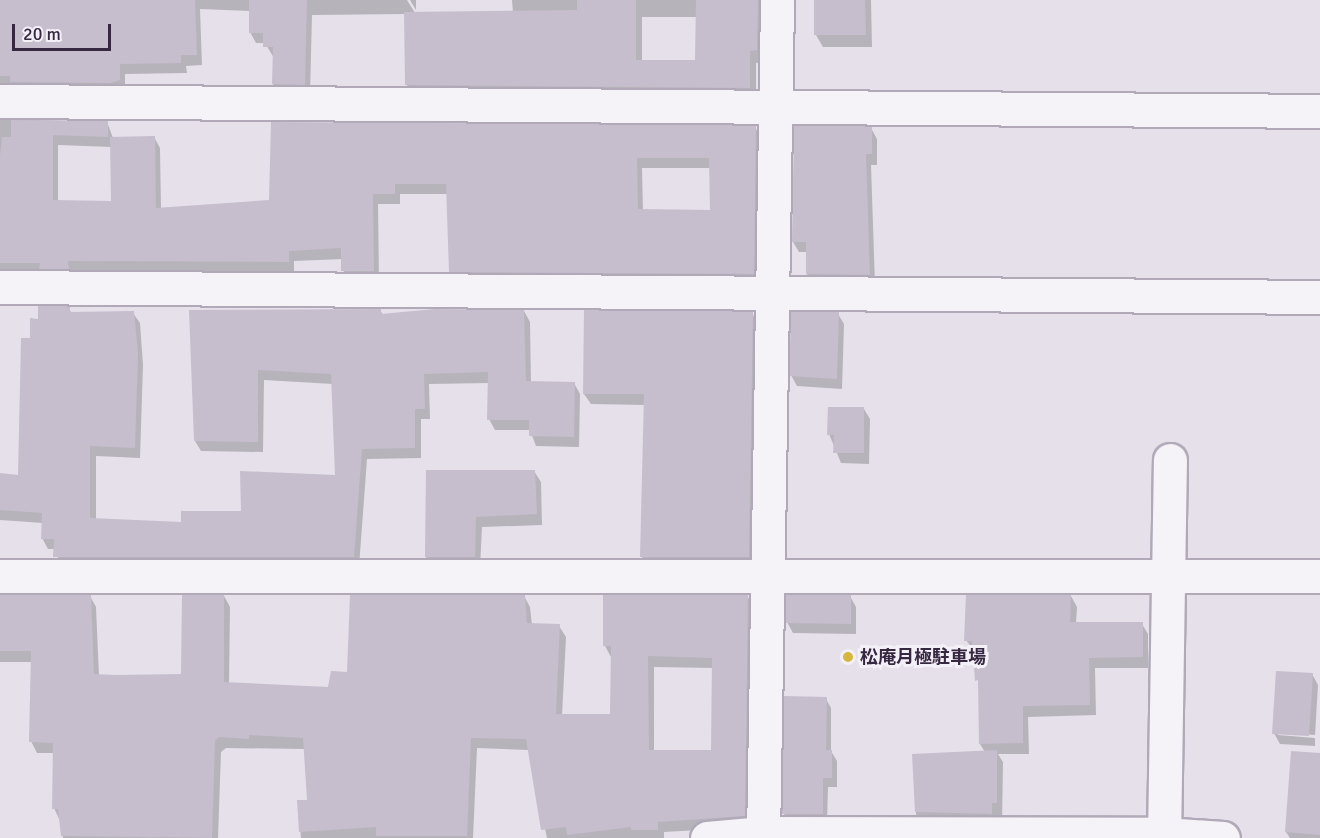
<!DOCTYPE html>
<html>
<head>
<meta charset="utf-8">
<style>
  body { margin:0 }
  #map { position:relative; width:1320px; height:838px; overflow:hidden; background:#e5e0ea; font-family:Signika,"Noto Sans JP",sans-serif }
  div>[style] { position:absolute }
  .shadow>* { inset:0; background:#0003 }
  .building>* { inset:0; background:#c6bdcd }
  .roads { filter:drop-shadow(2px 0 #b1a9b8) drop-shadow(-2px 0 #b1a9b8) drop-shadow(0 2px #b1a9b8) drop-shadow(0 -2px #b1a9b8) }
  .minor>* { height:33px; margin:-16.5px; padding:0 16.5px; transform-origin:16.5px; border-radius:16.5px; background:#f6f3f8 }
  .dots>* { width:16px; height:16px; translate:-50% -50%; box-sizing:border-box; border:3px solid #f4f0f7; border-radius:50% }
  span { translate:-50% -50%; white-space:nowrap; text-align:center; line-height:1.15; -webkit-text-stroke:6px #f4f0f7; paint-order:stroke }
  .poi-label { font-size:18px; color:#372842; font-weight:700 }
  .left { translate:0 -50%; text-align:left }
  .scale { position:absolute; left:12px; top:24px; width:99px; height:27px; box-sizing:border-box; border:3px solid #372842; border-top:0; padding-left:8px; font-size:18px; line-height:21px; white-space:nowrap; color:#372842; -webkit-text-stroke:4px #f4f0f7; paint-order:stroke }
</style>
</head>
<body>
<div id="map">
  <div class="shadow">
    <i style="clip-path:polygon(evenodd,0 0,407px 0,415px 13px,513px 13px,512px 0,767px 0,764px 62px,756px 63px,756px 100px,414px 97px,407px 85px,406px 14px,312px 15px,310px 95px,279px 94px,273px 84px,274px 58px,265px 43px,256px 43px,250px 32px,250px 11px,200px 9px,202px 65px,186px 66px,187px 73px,125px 74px,125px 91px,0 95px,0 0,642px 17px,697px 17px,696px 61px,642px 62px,642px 17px)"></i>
    <i style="clip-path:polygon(410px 0,416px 0,416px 10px)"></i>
    <i style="clip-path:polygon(816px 0,871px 0,872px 47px,823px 47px,816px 35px)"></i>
    <i style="clip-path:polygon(evenodd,0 119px,107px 122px,113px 138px,154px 137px,160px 148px,161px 209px,270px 201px,755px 127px,761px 138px,759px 284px,457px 282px,451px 271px,448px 194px,400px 194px,400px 204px,378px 204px,379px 281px,349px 281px,343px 270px,343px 259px,294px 261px,294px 273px,0 273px,0 119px,58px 145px,112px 147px,112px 203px,58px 202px,58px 145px,0 119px,642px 168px,711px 168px,711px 212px,643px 211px,642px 168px)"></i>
    <i style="clip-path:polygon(871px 128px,877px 139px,877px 165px,871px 165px,875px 285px,813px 285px,807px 274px,807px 252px,799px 252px,793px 242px)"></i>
    <i style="clip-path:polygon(69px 308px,72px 314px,133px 313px,140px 323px,143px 365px,140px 458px,96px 456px,96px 520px,182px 523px,242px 513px,337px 477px,333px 384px,264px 380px,263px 452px,201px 451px,195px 441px,190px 312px,380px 310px,383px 315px,524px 311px,530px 322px,531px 383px,574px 383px,580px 394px,579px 447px,536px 446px,530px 430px,495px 430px,489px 419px,490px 383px,429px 384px,430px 419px,421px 419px,421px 458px,367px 459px,359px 567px,61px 567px,55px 549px,48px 549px,42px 538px,43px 523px,0 520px,0 475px,20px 477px,31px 340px,39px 320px)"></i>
    <i style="clip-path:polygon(752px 313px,758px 324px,754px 568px,648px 568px,642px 557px,646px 405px,591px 404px,584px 394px)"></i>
    <i style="clip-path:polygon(838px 314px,844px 324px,842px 389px,797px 386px,791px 375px)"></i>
    <i style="clip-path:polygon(864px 409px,870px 419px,869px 464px,841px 463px,829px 434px)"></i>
    <i style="clip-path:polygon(534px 471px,541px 482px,542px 525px,482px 527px,480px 568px,432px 568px,426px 557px,428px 472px)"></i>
    <i style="clip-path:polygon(evenodd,0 595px,90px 596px,96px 607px,99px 676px,183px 676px,224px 596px,230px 607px,229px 684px,329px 689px,348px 674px,524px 596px,530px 607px,532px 625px,559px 626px,566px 637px,562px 716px,611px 716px,611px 657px,605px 646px,747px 596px,754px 607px,750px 827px,664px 832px,664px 838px,547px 838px,529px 750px,477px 748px,473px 838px,301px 838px,298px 802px,309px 801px,305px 749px,226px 748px,221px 752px,218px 838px,63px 838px,62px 825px,54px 808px,55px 753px,37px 753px,31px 741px,33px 662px,0 662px,0 595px,654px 667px,714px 668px,713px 752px,654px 751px,654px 667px)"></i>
    <i style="clip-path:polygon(850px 596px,856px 607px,856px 634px,793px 633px,787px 622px)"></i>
    <i style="clip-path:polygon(1071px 596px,1077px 607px,1076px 624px,1142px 624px,1148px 634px,1148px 668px,1095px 668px,1096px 715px,1028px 717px,1029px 754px,998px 754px,1003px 762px,1002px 825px,922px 825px,916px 814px,914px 755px,985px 752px,980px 744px,980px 687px,974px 651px,966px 640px)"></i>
    <i style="clip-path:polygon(1312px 674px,1318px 685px,1315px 735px,1278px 732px,1278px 735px,1315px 738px,1315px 746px,1280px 744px,1274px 733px)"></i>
    <i style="clip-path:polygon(826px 699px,831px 708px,831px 751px,837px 761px,837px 787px,828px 787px,827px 823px,789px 823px,784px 814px)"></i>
    <i style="clip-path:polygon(1320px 754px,1320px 838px,1290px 838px,1286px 832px)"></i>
  </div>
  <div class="building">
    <i style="clip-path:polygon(0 0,195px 0,197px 55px,181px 55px,181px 63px,120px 64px,120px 80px,110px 83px,10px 82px,10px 76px,0 76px)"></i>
    <i style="clip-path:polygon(249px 0,307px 0,305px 85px,272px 84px,273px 47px,263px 47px,263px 33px,249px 33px)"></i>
    <i style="clip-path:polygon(577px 0,636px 0,636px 60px,695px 60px,696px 0,758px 0,757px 50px,750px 51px,750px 88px,405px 85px,404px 12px,577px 10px)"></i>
    <i style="clip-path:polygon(814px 0,865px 0,866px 35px,814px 35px)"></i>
    <i style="clip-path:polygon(evenodd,11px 120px,108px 121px,108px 137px,53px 135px,53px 200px,111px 201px,110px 137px,155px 136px,156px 208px,269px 200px,271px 122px,756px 125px,754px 274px,449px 272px,446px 184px,395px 184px,395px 194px,373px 194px,374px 271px,341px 271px,341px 248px,289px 251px,289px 262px,68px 261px,69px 269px,39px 269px,40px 263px,0 263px,0 155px,2px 137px,11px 137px,11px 120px,637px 158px,709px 158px,710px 210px,638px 209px,637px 158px)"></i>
    <i style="clip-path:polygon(794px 126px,872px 126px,872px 154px,866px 154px,870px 275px,806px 274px,806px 242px,792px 242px)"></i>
    <i style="clip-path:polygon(38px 306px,70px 306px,70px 312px,134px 311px,138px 353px,135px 448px,90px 446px,90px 518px,181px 522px,181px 511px,241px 511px,240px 471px,335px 475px,331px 374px,258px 370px,258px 442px,194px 441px,189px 310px,381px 309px,381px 314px,435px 309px,524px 310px,526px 381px,575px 382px,574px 437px,529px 436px,529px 420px,487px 420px,488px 372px,424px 374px,425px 409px,415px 409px,415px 448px,362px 449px,354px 557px,53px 557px,54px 539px,41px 539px,42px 513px,0 510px,0 473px,18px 475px,21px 338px,30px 338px,30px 318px,38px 319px)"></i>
    <i style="clip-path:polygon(584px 310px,753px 311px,749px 557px,640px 557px,644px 394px,583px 394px)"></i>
    <i style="clip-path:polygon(791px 312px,839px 312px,837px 379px,789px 376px)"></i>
    <i style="clip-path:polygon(828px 407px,864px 407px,864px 453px,833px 453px,834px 435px,827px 435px)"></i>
    <i style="clip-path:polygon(426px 470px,535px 470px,537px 514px,476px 517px,475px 557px,425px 557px)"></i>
    <i style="clip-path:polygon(evenodd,0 595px,91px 595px,94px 674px,116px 675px,181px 674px,182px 595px,224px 595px,224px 682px,328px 687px,331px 671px,347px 672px,350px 595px,525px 595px,527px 623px,560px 624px,556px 714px,610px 714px,611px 646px,603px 646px,603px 595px,748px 595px,745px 816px,658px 822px,658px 830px,631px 830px,631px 827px,567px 835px,566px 827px,541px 830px,526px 739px,471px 738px,467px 836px,376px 836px,376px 827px,299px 832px,297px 800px,307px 800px,303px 738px,249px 735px,249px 739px,219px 737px,215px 741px,212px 838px,61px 836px,58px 809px,52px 809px,53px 743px,29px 742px,31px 651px,0 651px,0 595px,648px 656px,712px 658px,711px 750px,649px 750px,648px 656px)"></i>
    <i style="clip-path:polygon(786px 595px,851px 595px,851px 624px,785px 623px)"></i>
    <i style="clip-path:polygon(966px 595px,1071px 595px,1070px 622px,1143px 622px,1143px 657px,1089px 658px,1090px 705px,1023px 706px,1023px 743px,979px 744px,978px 680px,975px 681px,972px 641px,964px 641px)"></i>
    <i style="clip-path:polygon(1276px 671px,1313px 673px,1309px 736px,1272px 734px)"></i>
    <i style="clip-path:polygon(784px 696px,827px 697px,826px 750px,832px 750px,832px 778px,823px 778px,823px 814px,782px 814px)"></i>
    <i style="clip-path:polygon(997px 750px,997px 803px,992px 803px,992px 814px,915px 812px,912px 754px)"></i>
    <i style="clip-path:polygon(1291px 751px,1320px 753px,1320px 835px,1285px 832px)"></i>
  </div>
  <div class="roads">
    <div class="minor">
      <i style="left:0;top:101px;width:1320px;rotate:0.43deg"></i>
      <i style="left:0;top:287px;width:1320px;rotate:0.43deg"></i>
      <i style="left:0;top:576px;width:1320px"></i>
      <i style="left:707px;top:838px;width:56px;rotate:-5.1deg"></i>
      <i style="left:763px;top:833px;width:401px;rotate:0.1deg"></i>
      <i style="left:1164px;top:834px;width:59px;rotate:3.9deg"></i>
      <i style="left:763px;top:838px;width:838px;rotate:-89.04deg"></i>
      <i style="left:1164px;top:838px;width:378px;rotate:-89.1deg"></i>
    </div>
  </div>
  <div class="dots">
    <i style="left:848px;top:657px;background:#d5b63e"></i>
  </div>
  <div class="poi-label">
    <span class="left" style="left:860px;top:657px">松庵月極駐車場</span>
  </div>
  <div class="scale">20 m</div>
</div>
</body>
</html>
